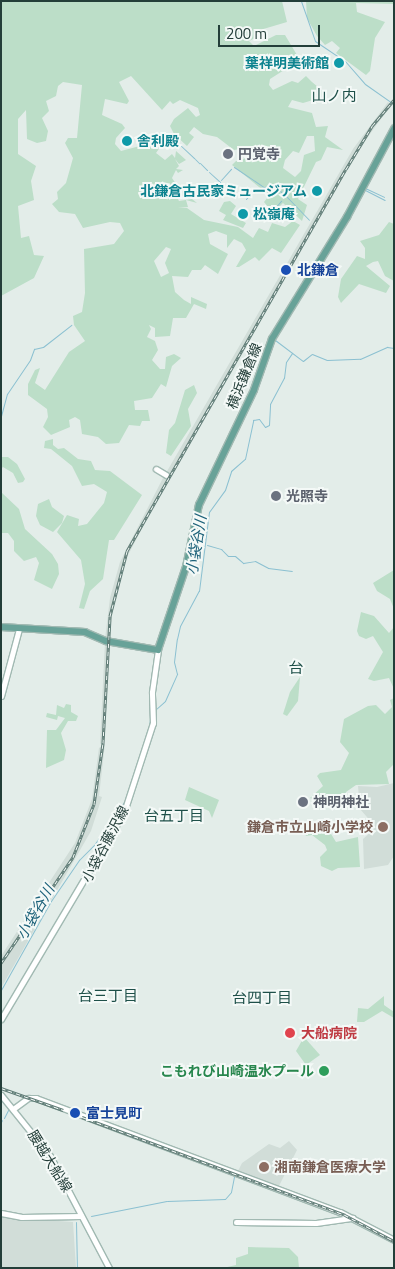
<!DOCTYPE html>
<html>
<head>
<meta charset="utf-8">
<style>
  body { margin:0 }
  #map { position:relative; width:395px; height:1269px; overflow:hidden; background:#e3ede9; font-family:"Titillium Web","Noto Sans JP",sans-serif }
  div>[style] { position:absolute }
  .built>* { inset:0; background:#d1ddd8 }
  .green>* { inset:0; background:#bcdec8 }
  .stream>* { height:1px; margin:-0.5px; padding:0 0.5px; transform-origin:0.5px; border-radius:0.5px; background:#8bc0d1 }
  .roads { filter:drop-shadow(1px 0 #a1b9b2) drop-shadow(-1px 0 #a1b9b2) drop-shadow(0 1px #a1b9b2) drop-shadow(0 -1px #a1b9b2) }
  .secondary>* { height:5px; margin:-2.5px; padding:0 2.5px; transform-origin:2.5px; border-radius:2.5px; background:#fff }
  .primary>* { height:5.5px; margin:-2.75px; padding:0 2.75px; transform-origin:2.75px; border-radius:2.75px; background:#68a298 }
  .rail>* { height:3px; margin-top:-1.5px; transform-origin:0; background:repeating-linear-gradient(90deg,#f4f9f7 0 4px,#5d7a74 0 8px); box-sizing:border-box; border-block:1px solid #5d7a74 }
  .dots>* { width:14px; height:14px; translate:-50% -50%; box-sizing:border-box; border:2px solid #f4f9f7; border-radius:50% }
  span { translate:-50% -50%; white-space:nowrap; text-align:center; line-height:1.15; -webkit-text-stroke:4px #f4f9f7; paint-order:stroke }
  .culture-label { font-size:14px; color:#0d838f; font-weight:700 }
  .right { translate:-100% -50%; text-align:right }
  .left { translate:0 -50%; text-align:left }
  .worship-label { font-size:14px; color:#5b616d; font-weight:700 }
  .transit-label { font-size:14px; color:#164399; font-weight:700 }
  .street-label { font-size:14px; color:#233e39 }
  .education-label { font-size:14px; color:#785e54; font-weight:700 }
  .health-label { font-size:14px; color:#be3a42; font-weight:700 }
  .leisure-label { font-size:14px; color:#27864d; font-weight:700 }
  .neighbourhood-label { font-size:15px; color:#1e5049 }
  .water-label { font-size:15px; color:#1d627a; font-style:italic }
  .frame { position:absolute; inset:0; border:2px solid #233e39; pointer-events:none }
  .scale { position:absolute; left:218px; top:25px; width:102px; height:22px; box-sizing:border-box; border:2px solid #233e39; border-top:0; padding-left:6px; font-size:15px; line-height:18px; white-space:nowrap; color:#233e39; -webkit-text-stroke:4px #f4f9f7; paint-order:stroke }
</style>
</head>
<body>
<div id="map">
  <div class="built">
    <i style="clip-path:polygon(388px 102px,391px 105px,357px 152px,170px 476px,166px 473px,353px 149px)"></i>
    <i style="clip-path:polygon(164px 476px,168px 478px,124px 563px,114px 598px,109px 639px,105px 639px,110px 598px,120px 562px)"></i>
    <i style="clip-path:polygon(105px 642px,108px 643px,105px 731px,104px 741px,100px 744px)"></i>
    <i style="clip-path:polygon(105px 744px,99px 796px,102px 797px,91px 831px,1px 988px,1px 956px,75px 843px,92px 799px,99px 748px)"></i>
    <i style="clip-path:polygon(394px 783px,394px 856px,388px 865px,364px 869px,363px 839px,372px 831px,373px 824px,360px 809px,358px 786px,377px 787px)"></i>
    <i style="clip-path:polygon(289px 1141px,297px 1150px,279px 1186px,238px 1171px,242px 1163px,269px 1144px,280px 1148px)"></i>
    <i style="clip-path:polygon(1px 1217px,73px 1222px,76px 1268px,1px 1268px)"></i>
  </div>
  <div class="green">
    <i style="clip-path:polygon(evenodd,1px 1px,282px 1px,287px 22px,260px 30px,261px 35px,249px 41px,254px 46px,276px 35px,285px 35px,300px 60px,270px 79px,269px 85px,273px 90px,292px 81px,298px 83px,306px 76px,312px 82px,324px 92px,326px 102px,321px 99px,315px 104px,313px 100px,303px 103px,292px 100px,288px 107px,312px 113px,316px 127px,328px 126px,325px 137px,343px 150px,327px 147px,321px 160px,316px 162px,298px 199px,307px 205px,302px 221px,283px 203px,273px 213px,264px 202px,268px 197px,264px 191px,232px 165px,236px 161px,241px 162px,247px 155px,240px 149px,234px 150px,217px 137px,203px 134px,194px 127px,189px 133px,194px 137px,187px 146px,174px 134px,170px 126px,174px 119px,188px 108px,196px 117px,200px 115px,198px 108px,180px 100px,173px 104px,170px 101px,162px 110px,131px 76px,119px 82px,129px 101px,127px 104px,105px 99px,102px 115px,122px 124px,125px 128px,116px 138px,115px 144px,121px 151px,155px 142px,161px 146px,156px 153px,165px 160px,172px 154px,175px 158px,176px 151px,186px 160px,179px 164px,175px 159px,179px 166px,176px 169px,183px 170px,178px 173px,176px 170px,172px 178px,180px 190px,184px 188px,184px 196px,177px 197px,179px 201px,192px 199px,197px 203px,186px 200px,188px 207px,178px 208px,187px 208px,204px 220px,238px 227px,253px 238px,259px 228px,268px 232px,272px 223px,285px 227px,293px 221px,300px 225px,281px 253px,272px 248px,259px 261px,255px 257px,239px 267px,236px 267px,246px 250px,242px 243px,234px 239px,227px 248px,227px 235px,216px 231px,208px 234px,210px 244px,228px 254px,218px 274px,205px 265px,201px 270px,192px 270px,188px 277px,172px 276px,175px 292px,184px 300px,191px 304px,191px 297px,207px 304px,206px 309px,194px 304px,186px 318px,173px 318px,170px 336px,155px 337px,155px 328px,149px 325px,151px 329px,147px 337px,155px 341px,158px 350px,152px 360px,160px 369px,165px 369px,166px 357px,174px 354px,181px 358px,172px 366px,166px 387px,161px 384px,152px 398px,134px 401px,135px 410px,148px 410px,150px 421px,142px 421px,140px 426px,129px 425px,119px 443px,106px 444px,98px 437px,82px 434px,80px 420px,75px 417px,69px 420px,70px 427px,51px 435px,43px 427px,48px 417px,47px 409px,28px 395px,28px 384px,35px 370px,40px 368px,35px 383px,45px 390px,69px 352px,85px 341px,74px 325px,73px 316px,82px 312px,85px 293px,84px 249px,114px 244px,124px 231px,120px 223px,110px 222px,83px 228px,75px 214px,59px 212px,52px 204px,58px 199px,57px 192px,66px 183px,73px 158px,65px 143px,68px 138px,77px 138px,82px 85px,63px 82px,58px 86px,56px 96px,46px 101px,49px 111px,42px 118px,48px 131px,46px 141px,37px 143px,27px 139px,26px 110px,18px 119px,18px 154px,36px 166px,31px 181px,34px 200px,18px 206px,21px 238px,29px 236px,34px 255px,44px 256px,34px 278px,1px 296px,1px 1px,307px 136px,314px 136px,315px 151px,304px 155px,301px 171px,295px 177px,283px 168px,285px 160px,293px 151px,299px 153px,307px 136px,1px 1px,166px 247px,171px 249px,165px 263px,169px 273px,161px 277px,154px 261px,166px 247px)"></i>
    <i style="clip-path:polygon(306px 1px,394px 1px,394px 4px,356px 3px,357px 12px,385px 22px,375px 38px,370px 71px,366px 75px,336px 53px,340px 48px,332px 41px,325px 45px,317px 36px,307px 18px)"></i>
    <i style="clip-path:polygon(230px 201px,236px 206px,231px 214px,246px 223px,243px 228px,223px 220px,226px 215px,219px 211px,224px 202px)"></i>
    <i style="clip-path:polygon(389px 222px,394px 224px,394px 281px,385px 276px,378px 261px,373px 262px,366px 266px,390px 286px,386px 293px,359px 284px,341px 303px,338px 297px,341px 279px,357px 256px,365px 259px,365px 248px,360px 241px,379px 235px)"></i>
    <i style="clip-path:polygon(194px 385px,197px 393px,188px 409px,191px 426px,171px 456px,166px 453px,169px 430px,175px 423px,185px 390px)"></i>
    <i style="clip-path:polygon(53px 439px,53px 445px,58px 449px,64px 448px,78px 459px,91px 461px,95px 470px,110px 471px,142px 495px,114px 540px,109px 540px,103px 579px,90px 591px,84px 609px,79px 608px,85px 584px,81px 560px,57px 532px,67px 515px,79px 519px,78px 526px,87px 524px,104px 503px,107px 492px,94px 484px,82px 486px,72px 466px,51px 449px,44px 448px,45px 441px)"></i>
    <i style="clip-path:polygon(1px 457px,8px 457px,17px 464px,25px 479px,23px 482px,18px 483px,13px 473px,3px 467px,1px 469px)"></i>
    <i style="clip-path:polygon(1px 492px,19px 509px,25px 529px,52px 554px,58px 564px,59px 574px,52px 589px,34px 580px,39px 563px,36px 557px,24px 561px,14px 551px,14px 541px,8px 533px,1px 533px)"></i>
    <i style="clip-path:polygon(49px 499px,52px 507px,64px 516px,62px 523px,53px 532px,40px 525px,36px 516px,38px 504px)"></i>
    <i style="clip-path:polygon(394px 570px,394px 609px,390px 599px,377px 591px,373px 583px)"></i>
    <i style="clip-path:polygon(361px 612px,374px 616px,389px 633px,394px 627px,394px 689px,389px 678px,374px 681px,368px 679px,383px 652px,373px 636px,366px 639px,359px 636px,357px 631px)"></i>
    <i style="clip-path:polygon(300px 677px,298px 701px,287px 716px,283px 714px,290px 692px)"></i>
    <i style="clip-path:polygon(394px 698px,394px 764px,386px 772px,389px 784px,356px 785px,346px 792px,342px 810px,310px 798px,323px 786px,317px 776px,320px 773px,341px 770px,349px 753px,340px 742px,344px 719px,368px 706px,376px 705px,385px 714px,392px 707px,390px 700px)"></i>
    <i style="clip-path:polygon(66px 704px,71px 705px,71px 712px,78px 716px,76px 721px,68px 721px,61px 733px,66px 750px,64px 760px,46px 768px,47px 730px,56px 730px,65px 718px,58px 716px,57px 720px,46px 717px,47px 713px,56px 715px,57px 705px,64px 708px)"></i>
    <i style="clip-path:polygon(189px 787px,219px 800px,212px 818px,209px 811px,185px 800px)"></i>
    <i style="clip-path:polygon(317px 828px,328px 829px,336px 842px,358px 837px,360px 867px,338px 868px,332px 871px,321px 866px,320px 857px,327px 850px,325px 845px,312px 835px,306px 836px,304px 831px)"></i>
    <i style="clip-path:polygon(384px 996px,384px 1005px,394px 1012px,394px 1018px,382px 1011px,364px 1022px,357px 1022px,358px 1008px,368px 1009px)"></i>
    <i style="clip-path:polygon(304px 1037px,320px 1055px,306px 1065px,296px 1051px)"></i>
    <i style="clip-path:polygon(248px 1247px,289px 1248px,298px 1257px,299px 1268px,223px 1268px,236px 1265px,236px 1258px,248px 1254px)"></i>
  </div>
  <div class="stream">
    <i style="left:301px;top:1px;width:42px;rotate:70.7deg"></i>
    <i style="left:315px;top:41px;width:36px;rotate:34deg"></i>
    <i style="left:345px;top:61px;width:30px;rotate:49deg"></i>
    <i style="left:365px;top:84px;width:35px;rotate:35deg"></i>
    <i style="left:175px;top:141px;width:3px;rotate:45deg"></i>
    <i style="left:179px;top:144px;width:21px;rotate:43deg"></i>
    <i style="left:195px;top:159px;width:6px;rotate:45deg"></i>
    <i style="left:200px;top:163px;width:10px;rotate:45deg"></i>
    <i style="left:234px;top:167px;width:36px;rotate:34deg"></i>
    <i style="left:264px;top:187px;width:13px;rotate:-9deg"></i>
    <i style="left:209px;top:172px;width:15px;rotate:42deg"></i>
    <i style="left:221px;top:180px;width:15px;rotate:-48deg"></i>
    <i style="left:278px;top:187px;width:12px;rotate:59deg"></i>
    <i style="left:365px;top:188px;width:21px;rotate:25deg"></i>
    <i style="left:365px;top:190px;width:22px;rotate:27deg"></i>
    <i style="left:252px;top:191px;width:4px;rotate:-45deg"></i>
    <i style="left:286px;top:196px;width:33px;rotate:46deg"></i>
    <i style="left:246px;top:199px;width:6px;rotate:-51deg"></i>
    <i style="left:274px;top:209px;width:11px;rotate:-49deg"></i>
    <i style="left:270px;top:214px;width:2px;rotate:-63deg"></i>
    <i style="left:275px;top:340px;width:35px;rotate:37deg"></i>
    <i style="left:303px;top:361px;width:11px;rotate:-38deg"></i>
    <i style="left:312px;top:354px;width:16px;rotate:22deg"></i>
    <i style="left:327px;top:360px;width:33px;rotate:-2deg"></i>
    <i style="left:360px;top:359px;width:30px;rotate:-24deg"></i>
    <i style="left:387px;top:347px;width:7px;rotate:8deg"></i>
    <i style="left:1px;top:416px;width:23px;rotate:-75deg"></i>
    <i style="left:7px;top:394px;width:41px;rotate:-55.9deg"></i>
    <i style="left:30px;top:360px;width:12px;rotate:-70deg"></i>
    <i style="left:34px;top:349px;width:9px;rotate:-13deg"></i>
    <i style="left:43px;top:347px;width:36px;rotate:-38deg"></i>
    <i style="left:207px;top:545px;width:15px;rotate:16deg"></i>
    <i style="left:221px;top:549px;width:10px;rotate:45deg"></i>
    <i style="left:228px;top:556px;width:7px"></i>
    <i style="left:235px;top:556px;width:11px;rotate:41deg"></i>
    <i style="left:243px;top:563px;width:12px;rotate:-9deg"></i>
    <i style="left:255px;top:561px;width:15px;rotate:28deg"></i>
    <i style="left:268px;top:568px;width:24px;rotate:7deg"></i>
    <i style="left:155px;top:710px;width:13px;rotate:-42deg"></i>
    <i style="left:165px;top:701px;width:30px;rotate:-66deg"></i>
    <i style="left:177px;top:674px;width:12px;rotate:-104deg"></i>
    <i style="left:174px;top:662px;width:23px;rotate:-83deg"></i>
    <i style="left:177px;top:639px;width:13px;rotate:-77deg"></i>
    <i style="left:180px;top:626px;width:40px;rotate:-62deg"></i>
    <i style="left:199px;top:591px;width:80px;rotate:-82.8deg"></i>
    <i style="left:209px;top:512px;width:27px;rotate:-54deg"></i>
    <i style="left:225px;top:490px;width:20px;rotate:-72deg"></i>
    <i style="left:231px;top:471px;width:18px;rotate:-41deg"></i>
    <i style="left:245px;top:459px;width:40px;rotate:-78deg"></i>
    <i style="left:253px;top:420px;width:6px;rotate:-9deg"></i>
    <i style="left:259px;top:419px;width:10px;rotate:53deg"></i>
    <i style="left:265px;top:427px;width:4px;rotate:-27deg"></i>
    <i style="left:269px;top:425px;width:21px;rotate:-87deg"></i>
    <i style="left:270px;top:404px;width:30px;rotate:-62deg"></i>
    <i style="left:284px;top:378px;width:16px;rotate:-83deg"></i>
    <i style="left:286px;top:362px;width:11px;rotate:-56deg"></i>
    <i style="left:149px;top:727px;width:8px;rotate:-83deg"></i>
    <i style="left:1px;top:990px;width:102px;rotate:-60.7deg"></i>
    <i style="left:51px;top:901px;width:50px;rotate:-55.7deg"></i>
    <i style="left:79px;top:860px;width:21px;rotate:-45deg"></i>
    <i style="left:94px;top:845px;width:52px;rotate:-55.1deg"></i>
    <i style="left:4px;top:1118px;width:9px;rotate:-63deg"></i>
    <i style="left:1px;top:1122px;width:2px;rotate:-63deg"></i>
    <i style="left:91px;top:1216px;width:77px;rotate:-11.2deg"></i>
    <i style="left:167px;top:1201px;width:58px;rotate:-2deg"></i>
    <i style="left:225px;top:1199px;width:9px;rotate:-49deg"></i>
    <i style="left:231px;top:1192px;width:16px;rotate:-79deg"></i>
    <i style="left:76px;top:1222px;width:46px;rotate:88.8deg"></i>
  </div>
  <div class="roads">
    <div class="secondary">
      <i style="left:156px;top:469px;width:12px;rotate:31deg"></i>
      <i style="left:1px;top:696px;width:69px;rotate:-75deg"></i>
      <i style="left:1px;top:1019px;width:241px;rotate:-59.3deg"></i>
      <i style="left:124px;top:812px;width:94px;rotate:-72deg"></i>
      <i style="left:153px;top:723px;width:31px;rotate:-92deg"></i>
      <i style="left:152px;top:692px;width:42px;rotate:-81.9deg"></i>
      <i style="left:1px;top:1095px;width:78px;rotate:51.2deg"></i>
      <i style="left:50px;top:1156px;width:127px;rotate:62.2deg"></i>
      <i style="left:13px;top:1109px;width:19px;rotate:-36deg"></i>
      <i style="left:28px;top:1098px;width:8px"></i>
      <i style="left:36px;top:1098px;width:325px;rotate:20.6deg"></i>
      <i style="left:340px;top:1212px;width:61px;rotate:27.4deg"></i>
      <i style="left:1px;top:1213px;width:20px;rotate:11deg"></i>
      <i style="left:21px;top:1217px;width:60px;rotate:-1deg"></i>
      <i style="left:236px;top:1222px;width:80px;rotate:0.7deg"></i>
      <i style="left:316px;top:1223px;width:37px;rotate:-8deg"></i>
    </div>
    <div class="primary">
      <i style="left:1px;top:627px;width:84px;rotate:3.4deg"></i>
      <i style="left:85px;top:632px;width:23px;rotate:23deg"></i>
      <i style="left:106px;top:641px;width:53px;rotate:9.8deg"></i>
      <i style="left:158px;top:650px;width:88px;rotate:-71.4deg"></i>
      <i style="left:186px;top:567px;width:63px;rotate:-78.2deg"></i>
      <i style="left:199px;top:505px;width:127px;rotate:-64.4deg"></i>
      <i style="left:254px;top:390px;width:54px;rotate:-70.6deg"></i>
      <i style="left:272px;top:339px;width:143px;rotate:-58.4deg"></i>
      <i style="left:347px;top:217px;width:100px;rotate:-61.9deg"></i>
    </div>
  </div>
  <div class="rail">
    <i style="left:1px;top:963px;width:128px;rotate:-55.8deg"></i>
    <i style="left:73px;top:857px;width:57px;rotate:-68.4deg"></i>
    <i style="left:94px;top:804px;width:62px;rotate:-81.6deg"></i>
    <i style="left:103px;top:743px;width:127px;rotate:-86.8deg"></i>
    <i style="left:110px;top:616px;width:67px;rotate:-75.3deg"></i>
    <i style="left:127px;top:551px;width:440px;rotate:-60.2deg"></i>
    <i style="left:346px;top:169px;width:50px;rotate:-58.8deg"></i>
    <i style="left:372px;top:126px;width:34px;rotate:-50deg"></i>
    <i style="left:1px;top:1088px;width:66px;rotate:19.5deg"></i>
    <i style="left:82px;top:1117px;width:281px;rotate:20.4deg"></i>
    <i style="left:345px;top:1215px;width:55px;rotate:28deg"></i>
  </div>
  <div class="dots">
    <i style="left:339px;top:63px;background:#0f9aa8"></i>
    <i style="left:127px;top:141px;background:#0f9aa8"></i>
    <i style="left:228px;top:154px;background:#6b7280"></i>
    <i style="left:317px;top:191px;background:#0f9aa8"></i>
    <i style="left:243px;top:214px;background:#0f9aa8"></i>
    <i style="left:286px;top:270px;background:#1a4fb4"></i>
    <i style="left:276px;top:496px;background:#6b7280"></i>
    <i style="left:303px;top:802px;background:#6b7280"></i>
    <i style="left:383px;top:827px;background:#8d6e63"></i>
    <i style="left:290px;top:1033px;background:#e0444e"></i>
    <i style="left:324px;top:1071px;background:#2e9e5b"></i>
    <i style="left:75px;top:1113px;background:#1a4fb4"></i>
    <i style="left:264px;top:1167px;background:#8d6e63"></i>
  </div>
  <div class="culture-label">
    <span class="right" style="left:329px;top:63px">葉祥明美術館</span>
    <span class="left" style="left:137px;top:141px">舎利殿</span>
    <span class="right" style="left:307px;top:191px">北鎌倉古民家ミュージアム</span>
    <span class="left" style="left:253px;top:214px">松嶺庵</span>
  </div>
  <div class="worship-label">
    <span class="left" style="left:238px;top:154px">円覚寺</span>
    <span class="left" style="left:286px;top:496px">光照寺</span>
    <span class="left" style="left:313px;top:802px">神明神社</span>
  </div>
  <div class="transit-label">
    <span class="left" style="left:297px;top:270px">北鎌倉</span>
    <span class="left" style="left:86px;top:1113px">富士見町</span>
  </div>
  <div class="street-label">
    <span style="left:244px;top:376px;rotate:-68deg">横浜鎌倉線</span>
    <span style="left:105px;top:844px;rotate:-62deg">小袋谷藤沢線</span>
    <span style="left:50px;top:1161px;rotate:58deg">腰越大船線</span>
  </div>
  <div class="education-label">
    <span class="right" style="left:373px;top:827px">鎌倉市立山崎小学校</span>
    <span class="left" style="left:274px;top:1167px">湘南鎌倉医療大学</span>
  </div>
  <div class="health-label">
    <span class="left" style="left:301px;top:1033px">大船病院</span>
  </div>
  <div class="leisure-label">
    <span class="right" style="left:314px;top:1071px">こもれび山崎温水プール</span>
  </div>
  <div class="neighbourhood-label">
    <span style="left:334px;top:96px">山ノ内</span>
    <span style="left:296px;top:668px">台</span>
    <span style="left:174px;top:816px">台五丁目</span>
    <span style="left:108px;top:996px">台三丁目</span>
    <span style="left:262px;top:998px">台四丁目</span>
  </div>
  <div class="water-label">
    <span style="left:196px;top:545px;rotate:-81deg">小袋谷川</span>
    <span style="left:35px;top:912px;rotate:-60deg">小袋谷川</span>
  </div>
  <div class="frame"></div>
  <div class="scale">200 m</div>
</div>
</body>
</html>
